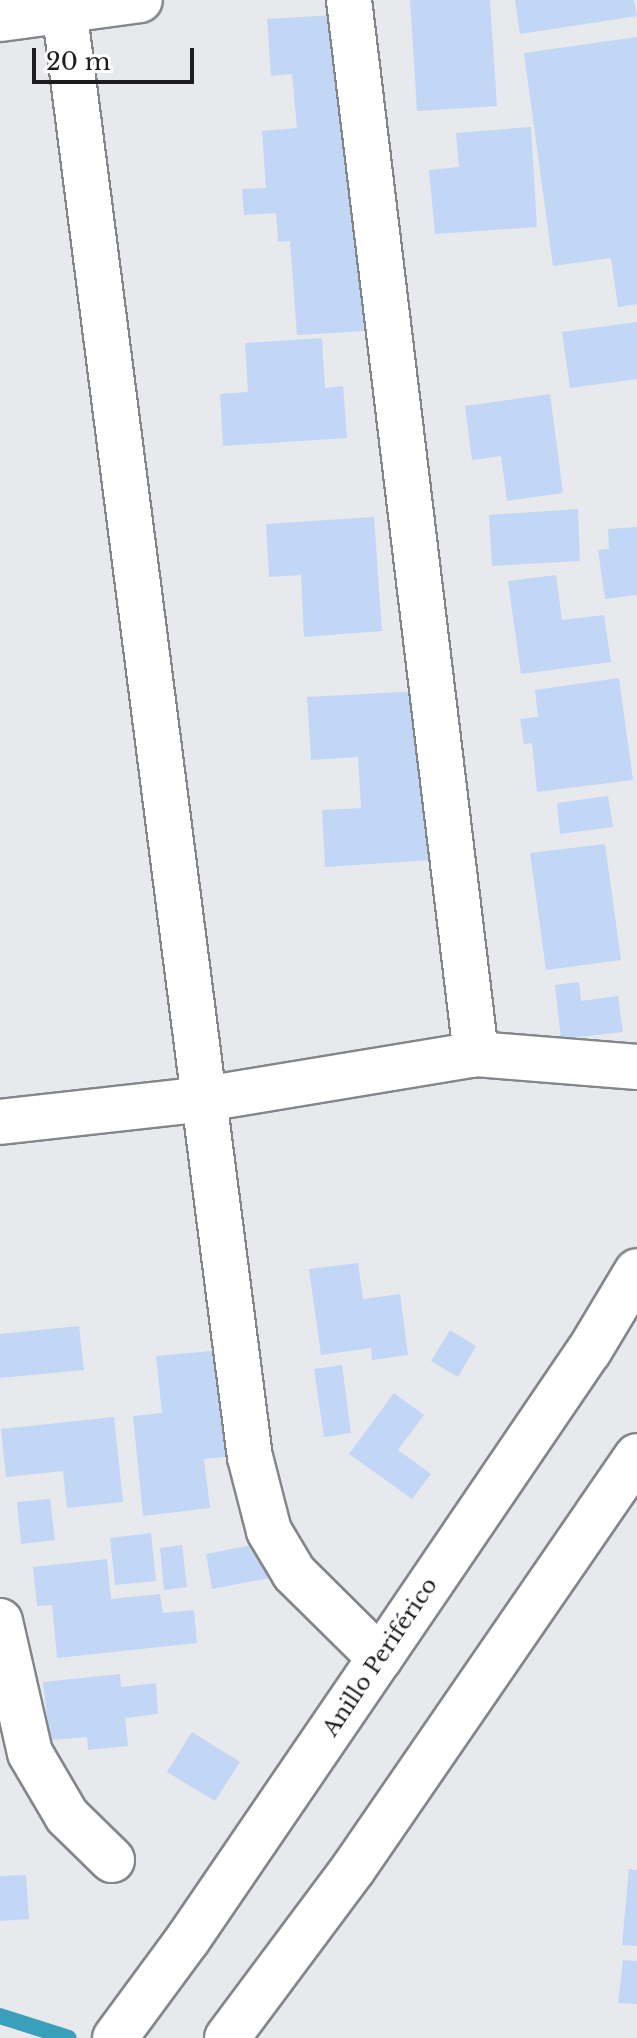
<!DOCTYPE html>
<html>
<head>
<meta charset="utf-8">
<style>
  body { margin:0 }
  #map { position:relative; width:637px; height:2038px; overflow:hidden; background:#e7e9ed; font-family:"Libre Baskerville",serif }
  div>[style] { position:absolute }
  .stream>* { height:16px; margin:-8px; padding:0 8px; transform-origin:8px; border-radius:8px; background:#3a9fbb }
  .building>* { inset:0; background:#c2d6f6 }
  .roads { filter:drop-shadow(2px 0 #84878a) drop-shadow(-2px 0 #84878a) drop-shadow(0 2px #84878a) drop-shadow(0 -2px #84878a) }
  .minor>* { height:44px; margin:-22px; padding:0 22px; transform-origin:22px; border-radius:22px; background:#fff }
  .trunk>* { height:44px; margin:-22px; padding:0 22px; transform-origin:22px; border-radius:22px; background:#fff }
  span { translate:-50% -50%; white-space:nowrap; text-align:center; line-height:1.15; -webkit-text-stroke:7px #fff; paint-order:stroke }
  .street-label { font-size:22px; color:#1d1d1f }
  .scale { position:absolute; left:32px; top:48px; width:162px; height:36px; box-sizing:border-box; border:4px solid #1d1d1f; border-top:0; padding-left:10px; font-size:24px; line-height:28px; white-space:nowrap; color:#1d1d1f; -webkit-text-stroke:6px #fff; paint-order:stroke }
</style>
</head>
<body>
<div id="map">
  <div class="stream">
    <i style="left:0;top:2016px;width:72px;rotate:17.7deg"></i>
  </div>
  <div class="building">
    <i style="clip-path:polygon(410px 0,490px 0,497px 106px,417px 111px)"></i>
    <i style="clip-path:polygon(515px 0,634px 0,637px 16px,520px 34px)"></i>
    <i style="clip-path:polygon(350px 14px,365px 331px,297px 335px,290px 241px,278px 242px,276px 213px,244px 215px,242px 189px,266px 188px,262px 131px,297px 128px,292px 74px,271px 76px,267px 19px)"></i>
    <i style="clip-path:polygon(637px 37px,637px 304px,618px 307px,611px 258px,553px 266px,524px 53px)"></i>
    <i style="clip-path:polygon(531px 127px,537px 227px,435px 234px,429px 170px,459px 167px,456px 133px)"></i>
    <i style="clip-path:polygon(637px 322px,637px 379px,570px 388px,562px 332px)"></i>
    <i style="clip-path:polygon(322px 338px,325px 388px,343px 386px,347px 438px,223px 446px,220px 394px,248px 392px,245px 343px)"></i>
    <i style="clip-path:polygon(550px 394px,563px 493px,507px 501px,501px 456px,472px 460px,465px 406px)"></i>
    <i style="clip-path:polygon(578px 509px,580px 561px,492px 566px,489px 515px)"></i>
    <i style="clip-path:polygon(374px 517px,382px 631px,304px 637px,301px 575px,269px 577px,266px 524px)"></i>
    <i style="clip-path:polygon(637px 527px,637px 595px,605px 599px,598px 550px,609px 549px,608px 529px)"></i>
    <i style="clip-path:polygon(556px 575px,562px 620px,604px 615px,611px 662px,521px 674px,508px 581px)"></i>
    <i style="clip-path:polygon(619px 678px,633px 780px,537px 792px,532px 743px,524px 744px,520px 719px,538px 717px,535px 690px)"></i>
    <i style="clip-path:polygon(421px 691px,432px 860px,325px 867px,322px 810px,361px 808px,358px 757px,311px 760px,307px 697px)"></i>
    <i style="clip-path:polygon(608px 796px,613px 827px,560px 834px,557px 803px)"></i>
    <i style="clip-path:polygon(605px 844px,621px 960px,546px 970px,530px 853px)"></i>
    <i style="clip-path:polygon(579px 982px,581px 1001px,618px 996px,623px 1032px,561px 1039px,555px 985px)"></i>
    <i style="clip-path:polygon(358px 1263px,363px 1299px,400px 1294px,408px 1355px,372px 1360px,371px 1348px,321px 1355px,309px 1269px)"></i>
    <i style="clip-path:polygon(79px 1326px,84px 1370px,0 1378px,0 1334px)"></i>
    <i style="clip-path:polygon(450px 1330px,476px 1346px,458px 1377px,431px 1361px)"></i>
    <i style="clip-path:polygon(233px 1349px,236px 1456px,204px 1459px,210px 1508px,143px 1516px,133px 1416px,162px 1413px,156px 1356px)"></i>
    <i style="clip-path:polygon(342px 1365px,351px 1433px,324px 1437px,314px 1369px)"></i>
    <i style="clip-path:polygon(394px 1393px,424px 1415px,398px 1450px,431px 1474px,412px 1499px,349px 1454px)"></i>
    <i style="clip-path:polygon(114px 1417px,123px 1502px,67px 1508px,63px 1471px,6px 1477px,1px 1429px)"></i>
    <i style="clip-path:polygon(50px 1499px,55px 1540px,21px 1544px,17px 1502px)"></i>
    <i style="clip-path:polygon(151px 1533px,156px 1581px,115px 1585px,110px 1538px)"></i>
    <i style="clip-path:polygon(273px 1541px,280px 1576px,212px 1589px,206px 1554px)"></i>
    <i style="clip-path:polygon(182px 1545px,187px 1587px,164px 1590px,160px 1548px)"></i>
    <i style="clip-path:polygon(107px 1559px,111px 1599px,160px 1594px,163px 1613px,194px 1610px,197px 1643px,57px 1658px,52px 1605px,37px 1606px,33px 1567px)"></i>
    <i style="clip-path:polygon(120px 1674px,121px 1687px,156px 1683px,158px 1714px,125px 1718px,128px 1746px,88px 1750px,87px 1737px,50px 1740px,43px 1682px)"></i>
    <i style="clip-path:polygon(192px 1732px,240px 1762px,215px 1801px,167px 1772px)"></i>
    <i style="clip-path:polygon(629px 1869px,637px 1870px,637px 1946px,622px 1945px)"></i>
    <i style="clip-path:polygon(26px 1875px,29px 1919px,0 1921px,0 1876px)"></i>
    <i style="clip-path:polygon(623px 1960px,637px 1961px,637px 2004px,618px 2003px)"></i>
  </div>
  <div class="roads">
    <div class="minor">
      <i style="left:63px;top:0;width:1469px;rotate:82.69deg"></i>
      <i style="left:250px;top:1457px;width:76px;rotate:75.6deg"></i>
      <i style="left:269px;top:1531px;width:49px;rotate:59.2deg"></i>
      <i style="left:294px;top:1573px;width:121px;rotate:44.7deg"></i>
      <i style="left:349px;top:0;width:1062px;rotate:83.13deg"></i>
      <i style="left:0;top:19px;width:141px;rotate:-7.7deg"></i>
      <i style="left:0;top:1122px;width:206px;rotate:-6.4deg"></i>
      <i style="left:205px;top:1099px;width:275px;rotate:-9.4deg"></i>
      <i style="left:476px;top:1054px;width:162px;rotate:4.6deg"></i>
      <i style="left:0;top:1621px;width:135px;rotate:77.2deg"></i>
      <i style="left:30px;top:1753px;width:73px;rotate:59.6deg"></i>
      <i style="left:67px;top:1816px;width:63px;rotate:44.4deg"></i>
    </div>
    <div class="trunk">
      <i style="left:115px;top:2038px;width:123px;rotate:-53.6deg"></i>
      <i style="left:188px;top:1939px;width:340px;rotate:-55.7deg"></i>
      <i style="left:380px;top:1658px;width:371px;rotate:-55.8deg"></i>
      <i style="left:589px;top:1351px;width:93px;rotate:-59deg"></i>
      <i style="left:227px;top:2038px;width:211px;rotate:-53.3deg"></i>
      <i style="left:353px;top:1869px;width:501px;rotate:-55.49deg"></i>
    </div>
  </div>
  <div class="street-label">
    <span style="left:380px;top:1657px;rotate:-56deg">Anillo Periférico</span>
  </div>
  <div class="scale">20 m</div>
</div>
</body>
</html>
